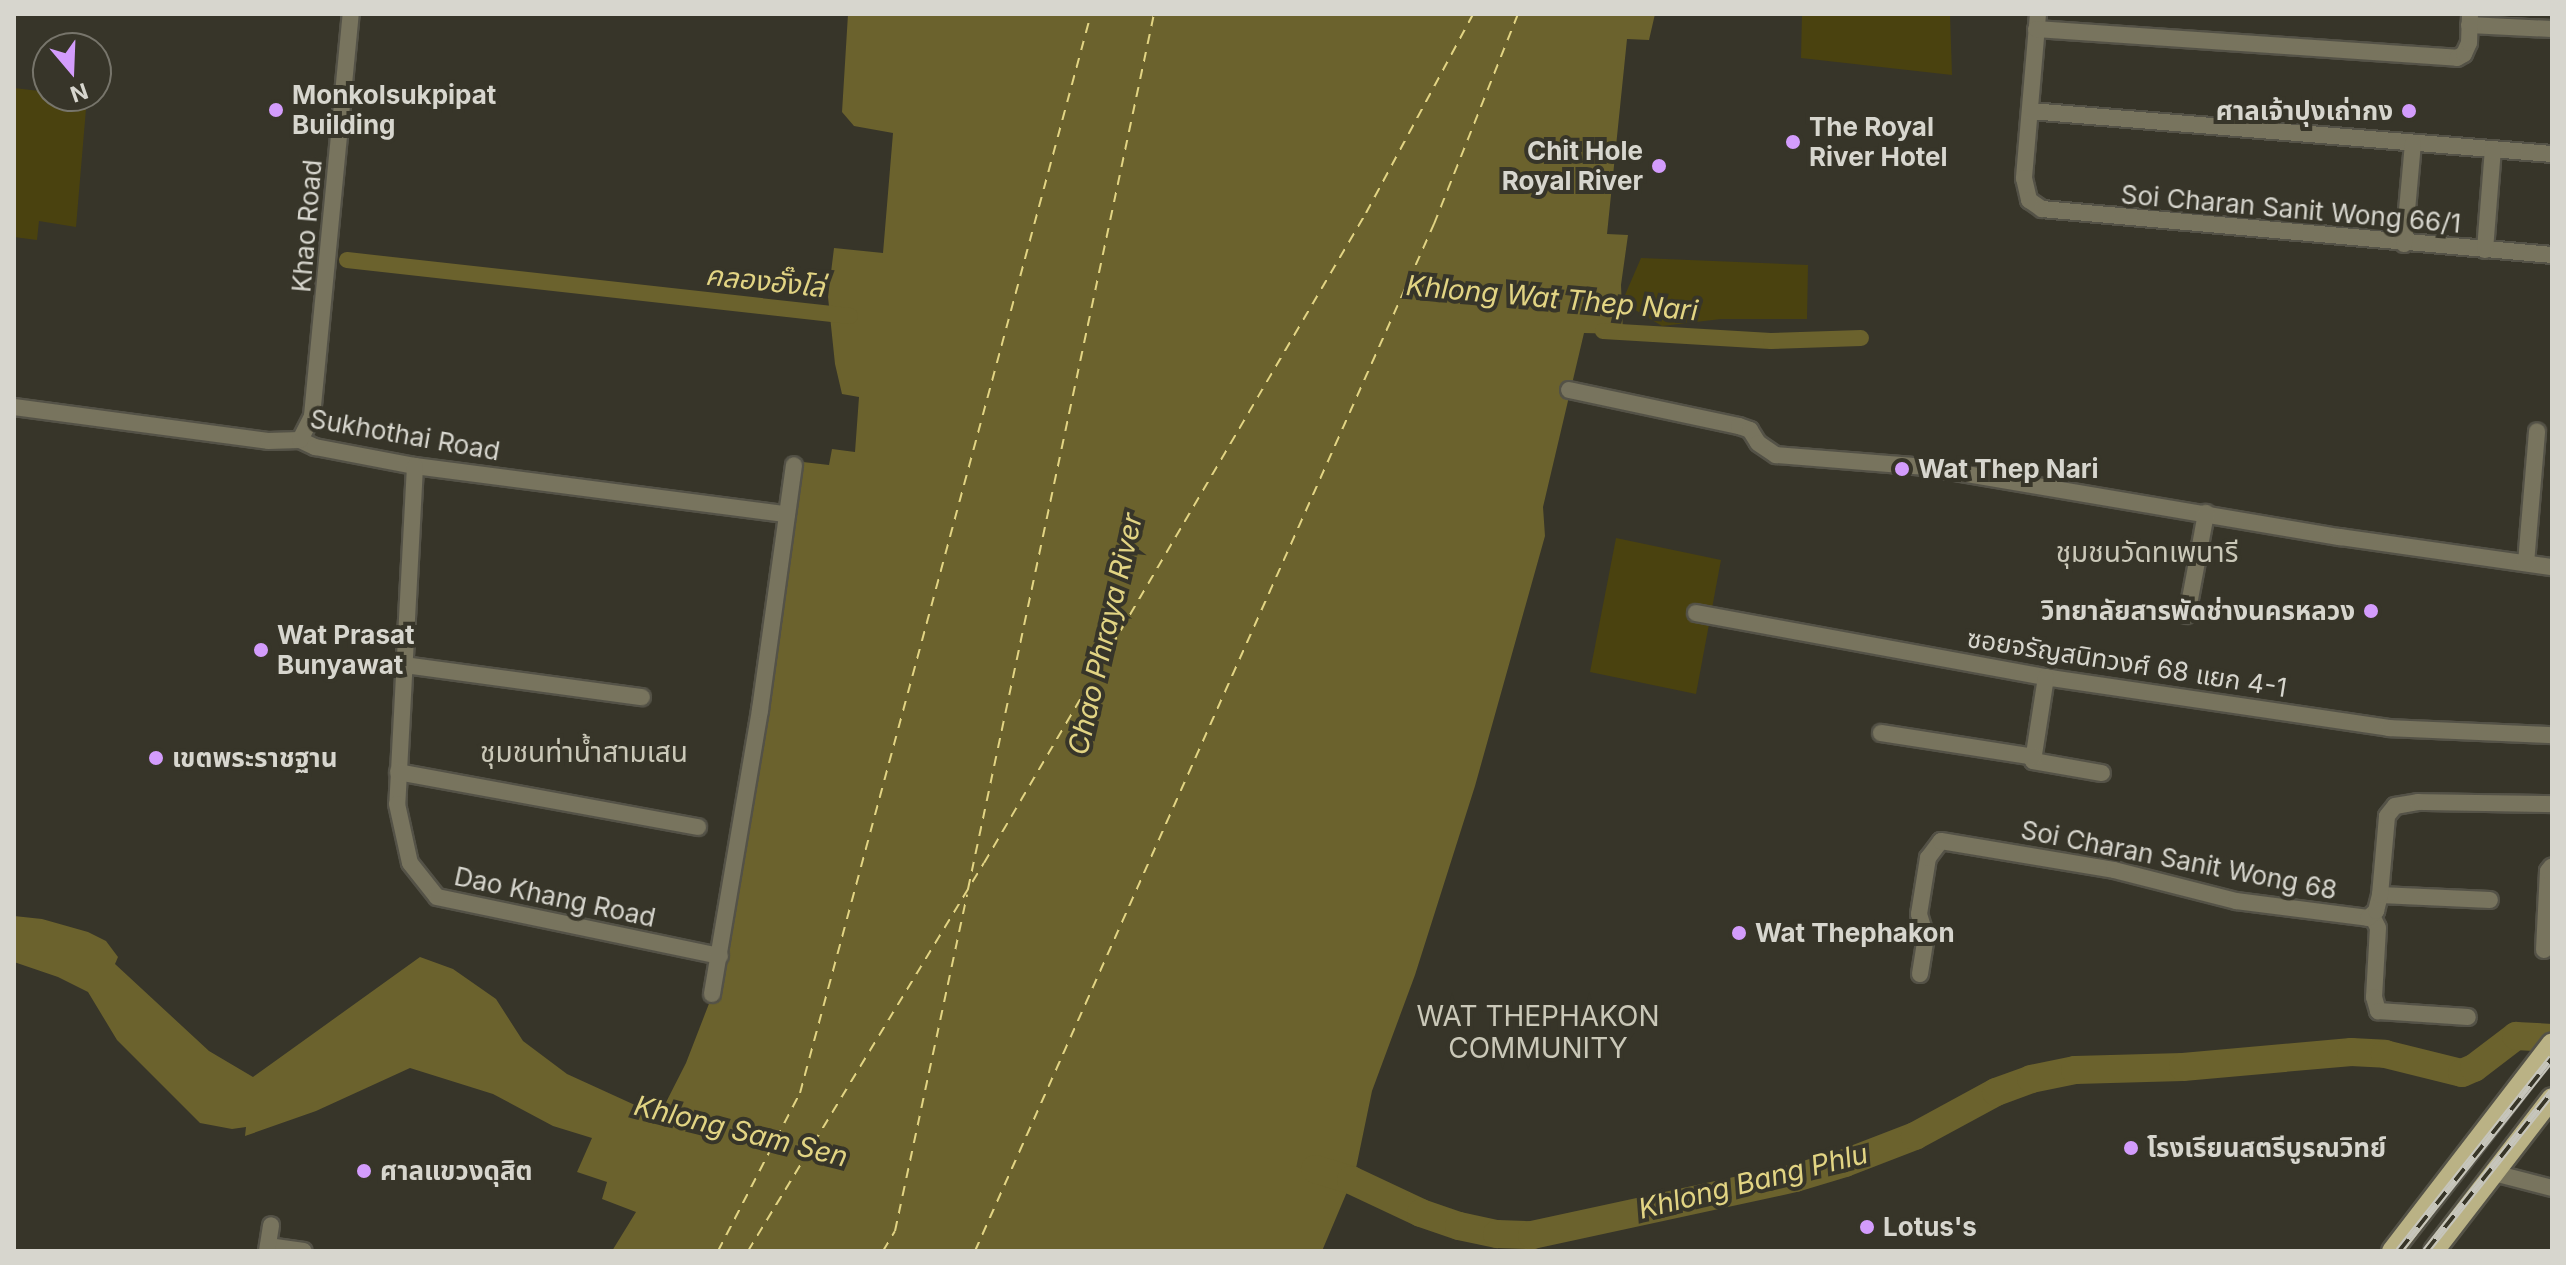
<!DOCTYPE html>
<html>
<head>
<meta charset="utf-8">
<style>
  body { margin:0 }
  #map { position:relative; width:2566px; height:1265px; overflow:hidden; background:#373529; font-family:Inter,"Noto Sans Thai",sans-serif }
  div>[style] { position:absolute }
  .green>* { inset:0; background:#4a420f }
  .water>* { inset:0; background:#6b622d }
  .canal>* { height:16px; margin:-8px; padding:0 8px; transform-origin:8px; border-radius:8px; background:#6b622d }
  .river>* { height:28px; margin:-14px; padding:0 14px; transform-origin:14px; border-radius:14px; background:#6b622d }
  .ferry>* { height:2px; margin-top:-1px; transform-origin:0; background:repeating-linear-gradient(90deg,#e2d483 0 10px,transparent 0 18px) }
  .roads { filter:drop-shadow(2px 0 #545247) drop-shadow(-2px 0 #545247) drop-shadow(0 2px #545247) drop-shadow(0 -2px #545247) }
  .minor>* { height:16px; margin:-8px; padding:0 8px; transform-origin:8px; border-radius:8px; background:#78745e }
  .tertiary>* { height:16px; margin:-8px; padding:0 8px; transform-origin:8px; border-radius:8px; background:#78745e }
  .primary>* { height:20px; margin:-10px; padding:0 10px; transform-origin:10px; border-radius:10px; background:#bab285 }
  .rail>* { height:8px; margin-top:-4px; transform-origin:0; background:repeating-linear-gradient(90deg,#373529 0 15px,#c6c5bc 0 30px); box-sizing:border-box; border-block:2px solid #c6c5bc }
  .dots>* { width:22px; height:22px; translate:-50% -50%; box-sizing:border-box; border:4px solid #373529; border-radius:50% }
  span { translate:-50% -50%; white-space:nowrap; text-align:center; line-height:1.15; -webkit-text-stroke:8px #373529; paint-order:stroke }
  .poi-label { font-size:26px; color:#d7d6ce; font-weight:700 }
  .left { translate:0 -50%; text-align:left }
  .right { translate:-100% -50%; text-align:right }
  .street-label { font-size:26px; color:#d7d6ce }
  .water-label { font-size:28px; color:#e2d483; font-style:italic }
  .neighbourhood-label { font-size:28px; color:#cac8b8 }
  .frame { position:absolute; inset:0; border:16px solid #d7d6ce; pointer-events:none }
  .north { position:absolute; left:32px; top:32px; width:80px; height:80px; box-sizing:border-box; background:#373529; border:2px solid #77756b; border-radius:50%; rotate:161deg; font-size:22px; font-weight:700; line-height:32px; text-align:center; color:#d7d6ce }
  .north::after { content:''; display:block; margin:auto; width:28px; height:36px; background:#d39cfc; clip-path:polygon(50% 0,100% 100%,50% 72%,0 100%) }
</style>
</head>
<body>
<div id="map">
  <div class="green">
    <i style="clip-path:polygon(1802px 14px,1950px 14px,1952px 75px,1801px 58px)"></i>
    <i style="clip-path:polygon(14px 88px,48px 92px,48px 96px,87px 97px,76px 227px,39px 221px,37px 240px,14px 237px)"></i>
    <i style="clip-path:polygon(1641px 258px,1808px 265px,1807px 319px,1721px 319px,1662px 326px,1622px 302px)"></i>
    <i style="clip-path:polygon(1616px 538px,1721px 560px,1696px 694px,1590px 672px)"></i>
  </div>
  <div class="water">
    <i style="clip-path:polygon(848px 14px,1655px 14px,1649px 40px,1627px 39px,1607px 234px,1628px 235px,1621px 285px,1623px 334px,1584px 333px,1543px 507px,1545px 536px,1475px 786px,1415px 975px,1372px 1091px,1355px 1173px,1322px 1251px,612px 1251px,636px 1212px,602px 1199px,607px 1182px,577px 1172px,592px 1138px,553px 1126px,493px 1094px,410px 1068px,316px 1111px,245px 1136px,246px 1127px,232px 1129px,200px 1123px,117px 1040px,88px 992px,58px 977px,14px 962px,14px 916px,42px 919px,88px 932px,106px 941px,118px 957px,115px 964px,209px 1051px,253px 1077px,420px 957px,453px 969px,496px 999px,523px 1041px,567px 1074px,659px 1116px,686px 1063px,710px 1001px,716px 1002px,803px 462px,829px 465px,832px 449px,855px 452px,859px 397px,842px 394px,835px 364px,828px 297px,834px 248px,883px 253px,893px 133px,854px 126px,842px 112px)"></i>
  </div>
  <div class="canal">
    <i style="left:347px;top:260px;width:506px;rotate:6.35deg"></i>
    <i style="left:1603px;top:331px;width:168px;rotate:3.4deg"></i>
    <i style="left:1771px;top:341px;width:90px;rotate:-1.9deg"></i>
  </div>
  <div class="river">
    <i style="left:1315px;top:1169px;width:38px;rotate:17deg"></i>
    <i style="left:1351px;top:1180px;width:77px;rotate:25.2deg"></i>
    <i style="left:1421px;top:1213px;width:40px;rotate:18.9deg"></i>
    <i style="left:1459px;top:1226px;width:39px;rotate:12deg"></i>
    <i style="left:1497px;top:1234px;width:35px;rotate:2deg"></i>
    <i style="left:1532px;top:1235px;width:269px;rotate:-12.2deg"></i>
    <i style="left:1795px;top:1178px;width:52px;rotate:-16.7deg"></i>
    <i style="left:1845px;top:1163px;width:75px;rotate:-21.1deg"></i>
    <i style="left:1915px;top:1136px;width:92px;rotate:-28.5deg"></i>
    <i style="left:1996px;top:1092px;width:37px;rotate:-20deg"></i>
    <i style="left:2031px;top:1079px;width:45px;rotate:-11.6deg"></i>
    <i style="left:2075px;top:1070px;width:108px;rotate:-1.6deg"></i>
    <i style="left:2183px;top:1067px;width:169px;rotate:-5.1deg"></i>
    <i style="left:2351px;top:1052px;width:34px;rotate:3deg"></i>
    <i style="left:2385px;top:1054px;width:79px;rotate:13.9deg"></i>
    <i style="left:2462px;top:1073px;width:13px;rotate:-23deg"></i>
    <i style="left:2474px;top:1068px;width:53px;rotate:-37.3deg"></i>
    <i style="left:2516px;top:1036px;width:36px;rotate:3deg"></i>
  </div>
  <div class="ferry">
    <i style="left:968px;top:889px;width:895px;rotate:-78deg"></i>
    <i style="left:718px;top:1251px;width:178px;rotate:-62.6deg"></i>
    <i style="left:800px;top:1093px;width:1118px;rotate:-74.91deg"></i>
    <i style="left:748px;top:1251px;width:454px;rotate:-58.7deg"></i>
    <i style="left:984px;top:863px;width:754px;rotate:-59.56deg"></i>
    <i style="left:1366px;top:213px;width:226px;rotate:-61.7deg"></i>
    <i style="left:883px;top:1251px;width:23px;rotate:-59deg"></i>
    <i style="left:895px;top:1231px;width:344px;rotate:-77.9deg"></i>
    <i style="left:975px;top:1251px;width:1125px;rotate:-65.92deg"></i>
    <i style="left:1434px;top:224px;width:226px;rotate:-68.2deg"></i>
  </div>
  <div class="roads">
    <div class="minor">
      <i style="left:2038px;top:14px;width:165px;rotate:94.9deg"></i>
      <i style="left:2024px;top:178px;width:23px;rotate:77deg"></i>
      <i style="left:2029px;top:200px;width:16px;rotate:35deg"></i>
      <i style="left:2042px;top:209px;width:512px;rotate:5.15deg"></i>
      <i style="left:2469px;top:25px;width:83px;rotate:2.8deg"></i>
      <i style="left:2036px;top:29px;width:422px;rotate:3.9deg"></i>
      <i style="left:2457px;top:58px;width:8px;rotate:-30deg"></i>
      <i style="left:2464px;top:54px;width:12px;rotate:-66deg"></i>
      <i style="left:2469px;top:43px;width:29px;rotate:-88deg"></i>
      <i style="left:2030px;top:111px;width:524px;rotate:4.71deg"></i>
      <i style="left:2404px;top:244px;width:101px;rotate:-84.9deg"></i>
      <i style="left:2485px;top:250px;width:101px;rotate:-85.5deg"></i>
      <i style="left:1569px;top:390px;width:174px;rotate:12deg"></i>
      <i style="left:1739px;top:426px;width:12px;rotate:20deg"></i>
      <i style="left:1750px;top:430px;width:15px;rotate:58deg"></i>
      <i style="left:1758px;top:443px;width:22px;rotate:34deg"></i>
      <i style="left:1776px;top:455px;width:149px;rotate:4.6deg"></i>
      <i style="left:1925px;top:467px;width:421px;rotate:9.6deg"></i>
      <i style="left:2340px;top:537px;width:214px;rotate:8.1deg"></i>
      <i style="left:300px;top:440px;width:17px;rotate:25deg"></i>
      <i style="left:315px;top:447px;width:102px;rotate:10.8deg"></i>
      <i style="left:415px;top:466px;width:375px;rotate:7.4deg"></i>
      <i style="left:415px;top:466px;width:338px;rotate:93deg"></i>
      <i style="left:397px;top:804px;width:60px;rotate:77.6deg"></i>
      <i style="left:410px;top:863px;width:43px;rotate:51.5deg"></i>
      <i style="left:437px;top:897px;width:289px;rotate:11.8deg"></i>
      <i style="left:2526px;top:563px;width:132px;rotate:-85.2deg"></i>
      <i style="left:1696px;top:613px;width:361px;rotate:10.4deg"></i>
      <i style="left:2051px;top:678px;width:342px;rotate:8.4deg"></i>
      <i style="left:2389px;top:728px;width:163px;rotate:2.5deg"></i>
      <i style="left:2187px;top:615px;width:104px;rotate:-79.4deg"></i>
      <i style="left:404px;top:665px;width:240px;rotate:7.7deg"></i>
      <i style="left:2046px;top:677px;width:85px;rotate:98.8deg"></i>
      <i style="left:2033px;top:761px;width:70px;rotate:9.9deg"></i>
      <i style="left:1881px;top:733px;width:155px;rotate:8.9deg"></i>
      <i style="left:398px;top:772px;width:305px;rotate:10.4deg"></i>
      <i style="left:2380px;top:895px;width:110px;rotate:2.6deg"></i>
      <i style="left:2372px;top:916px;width:13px;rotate:63deg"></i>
      <i style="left:2378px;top:928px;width:69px;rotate:93.3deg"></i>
      <i style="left:2374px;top:997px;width:15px;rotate:74deg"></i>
      <i style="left:2378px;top:1011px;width:90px;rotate:3.8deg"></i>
      <i style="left:2544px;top:950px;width:79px;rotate:-87.1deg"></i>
      <i style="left:2548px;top:871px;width:6px;rotate:-51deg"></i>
      <i style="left:1920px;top:974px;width:37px;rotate:-81deg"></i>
      <i style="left:1926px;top:937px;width:24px;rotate:-107deg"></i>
      <i style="left:1919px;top:914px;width:57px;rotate:-80.9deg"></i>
      <i style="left:1928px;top:858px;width:21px;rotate:-53deg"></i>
      <i style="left:1941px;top:841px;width:175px;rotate:9.5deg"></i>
      <i style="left:2114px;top:870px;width:126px;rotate:14.3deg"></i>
      <i style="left:2236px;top:901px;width:133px;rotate:7.3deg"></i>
      <i style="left:2368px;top:918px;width:11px;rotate:-41deg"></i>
      <i style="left:2376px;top:911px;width:16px;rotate:-76deg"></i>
      <i style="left:2380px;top:895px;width:79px;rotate:-84.9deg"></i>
      <i style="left:2387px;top:816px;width:13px;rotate:-51deg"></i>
      <i style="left:2395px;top:806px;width:23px;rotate:-10deg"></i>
      <i style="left:2418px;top:802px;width:134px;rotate:0.9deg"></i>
      <i style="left:712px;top:994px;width:288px;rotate:-80.4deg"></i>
      <i style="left:760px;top:710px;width:247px;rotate:-82.1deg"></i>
      <i style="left:2494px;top:1173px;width:60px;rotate:14.5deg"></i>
      <i style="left:268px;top:1246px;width:36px;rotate:8deg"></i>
      <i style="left:267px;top:1251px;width:26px;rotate:-81deg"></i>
    </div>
    <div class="tertiary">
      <i style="left:14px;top:407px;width:256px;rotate:7.6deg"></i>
      <i style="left:268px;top:441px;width:32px;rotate:-2deg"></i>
      <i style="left:300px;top:440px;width:27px;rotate:-63deg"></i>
      <i style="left:312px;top:416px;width:404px;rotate:-84.5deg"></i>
    </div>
    <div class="primary">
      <i style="left:2392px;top:1251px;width:262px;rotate:-52.4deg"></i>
      <i style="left:2434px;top:1251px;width:193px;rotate:-52.4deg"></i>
    </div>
  </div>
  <div class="rail">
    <i style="left:2399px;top:1251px;width:246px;rotate:-51.6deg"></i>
    <i style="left:2426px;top:1251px;width:203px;rotate:-51.6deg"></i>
  </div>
  <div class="dots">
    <i style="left:276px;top:110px;background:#d39cfc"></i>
    <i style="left:2409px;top:111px;background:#d39cfc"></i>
    <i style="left:1793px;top:142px;background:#d39cfc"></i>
    <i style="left:1659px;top:166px;background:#d39cfc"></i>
    <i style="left:1902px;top:469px;background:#d39cfc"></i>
    <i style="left:2371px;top:611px;background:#d39cfc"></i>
    <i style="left:261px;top:650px;background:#d39cfc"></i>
    <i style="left:156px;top:758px;background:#d39cfc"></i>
    <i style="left:1739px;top:933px;background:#d39cfc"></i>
    <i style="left:2131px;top:1148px;background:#d39cfc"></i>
    <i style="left:364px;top:1171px;background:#d39cfc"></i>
    <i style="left:1867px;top:1227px;background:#d39cfc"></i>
  </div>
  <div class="poi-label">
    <span class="left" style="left:292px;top:110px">Monkolsukpipat<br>Building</span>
    <span class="right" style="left:2393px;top:111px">ศาลเจ้าปุงเถ่ากง</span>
    <span class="left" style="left:1809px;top:142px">The Royal<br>River Hotel</span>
    <span class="right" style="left:1643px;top:166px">Chit Hole<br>Royal River</span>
    <span class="left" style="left:1918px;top:469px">Wat Thep Nari</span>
    <span class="right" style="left:2355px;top:611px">วิทยาลัยสารพัดช่างนครหลวง</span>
    <span class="left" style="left:277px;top:650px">Wat Prasat<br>Bunyawat</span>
    <span class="left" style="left:172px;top:758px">เขตพระราชฐาน</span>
    <span class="left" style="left:1755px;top:933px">Wat Thephakon</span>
    <span class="left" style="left:2147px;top:1148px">โรงเรียนสตรีบูรณวิทย์</span>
    <span class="left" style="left:380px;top:1171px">ศาลแขวงดุสิต</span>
    <span class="left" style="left:1883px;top:1227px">Lotus's</span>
  </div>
  <div class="street-label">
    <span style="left:2291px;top:209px;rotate:5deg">Soi Charan Sanit Wong 66/1</span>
    <span style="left:307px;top:226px;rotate:-85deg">Khao Road</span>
    <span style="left:405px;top:435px;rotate:10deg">Sukhothai Road</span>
    <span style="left:2127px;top:663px;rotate:9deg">ซอยจรัญสนิทวงศ์ 68 แยก 4-1</span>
    <span style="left:2179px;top:860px;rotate:11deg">Soi Charan Sanit Wong 68</span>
    <span style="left:555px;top:897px;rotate:12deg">Dao Khang Road</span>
  </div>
  <div class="water-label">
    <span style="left:765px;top:281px;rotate:6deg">คลองอั๊งโล่</span>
    <span style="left:1552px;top:298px;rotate:5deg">Khlong Wat Thep Nari</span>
    <span style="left:1105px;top:634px;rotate:-77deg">Chao Phraya River</span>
    <span style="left:741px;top:1131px;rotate:14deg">Khlong Sam Sen</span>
    <span style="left:1753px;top:1181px;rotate:-14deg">Khlong Bang Phlu</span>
  </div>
  <div class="neighbourhood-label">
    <span style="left:2147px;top:552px">ชุมชนวัดทเพนารี</span>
    <span style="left:584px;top:752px">ชุมชนท่าน้ำสามเสน</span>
    <span style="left:1538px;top:1032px">WAT THEPHAKON<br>COMMUNITY</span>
  </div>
  <div class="frame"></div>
  <div class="north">N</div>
</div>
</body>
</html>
